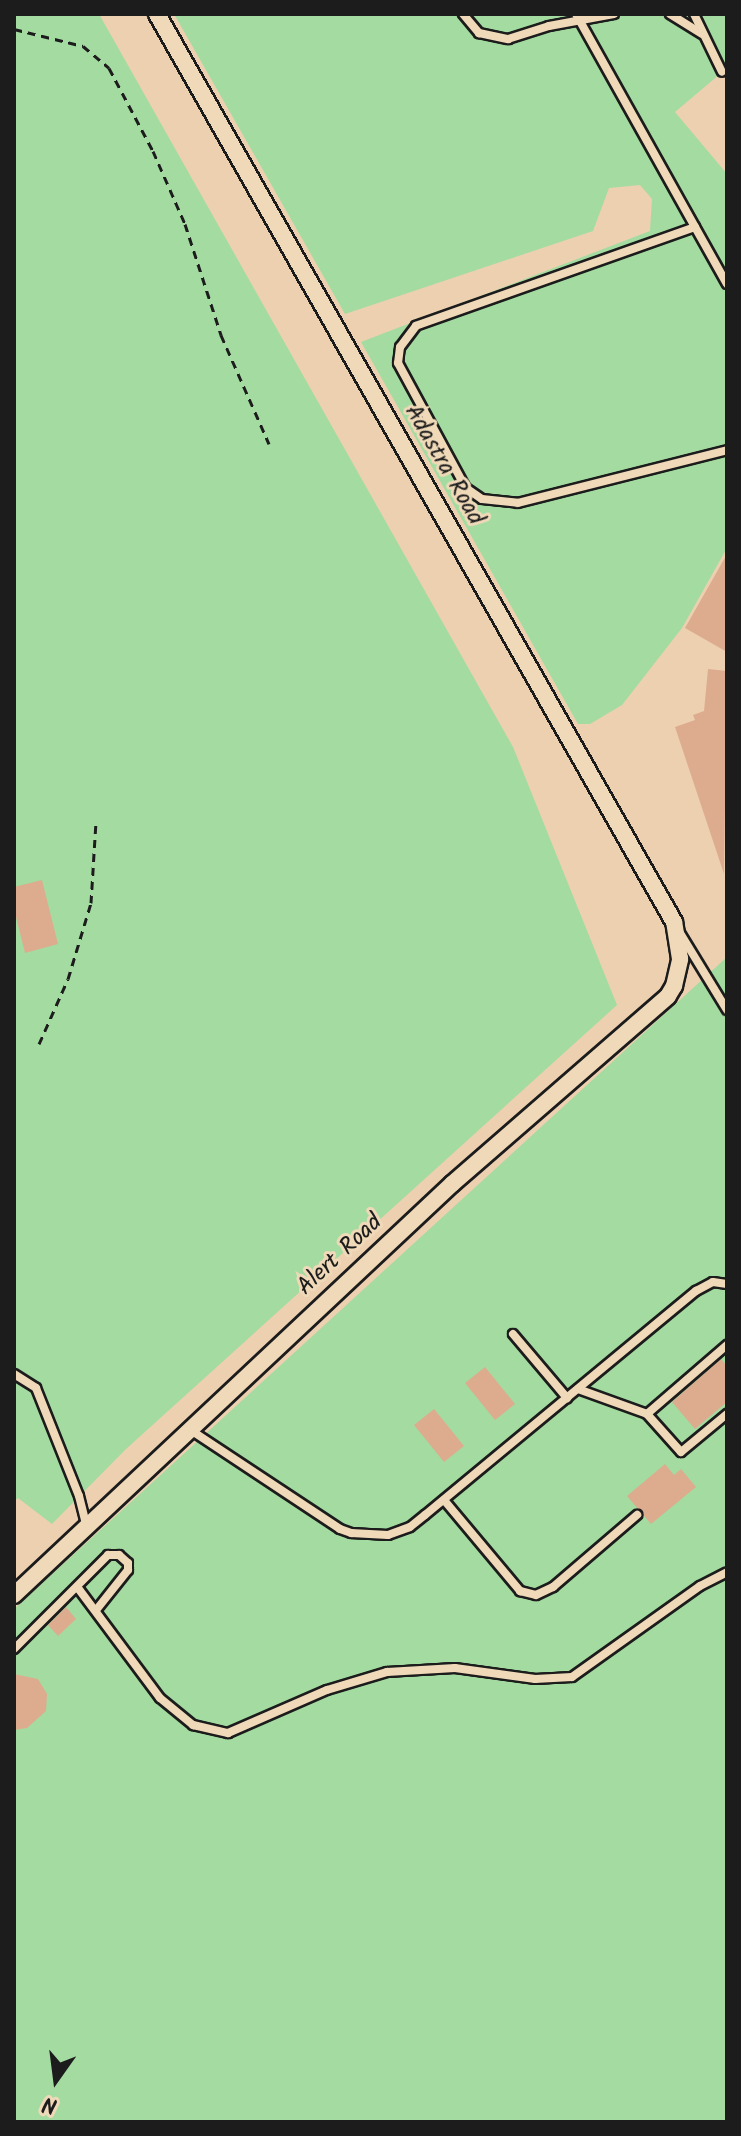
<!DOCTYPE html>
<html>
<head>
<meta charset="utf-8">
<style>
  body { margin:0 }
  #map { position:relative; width:741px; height:2136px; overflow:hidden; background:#ecd0b0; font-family:Kalam,sans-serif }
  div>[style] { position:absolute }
  .green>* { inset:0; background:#a3dba0 }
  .building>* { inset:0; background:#ddac8f }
  .path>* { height:3px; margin-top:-1.5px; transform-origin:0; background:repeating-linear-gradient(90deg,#1c1c1c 0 8px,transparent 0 14px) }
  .roads { filter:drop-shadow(2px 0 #1c1c1c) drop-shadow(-2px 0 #1c1c1c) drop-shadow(0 2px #1c1c1c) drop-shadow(0 -2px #1c1c1c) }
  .lane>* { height:8px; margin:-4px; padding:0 4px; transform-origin:4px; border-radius:4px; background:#f0d9b8 }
  .street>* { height:16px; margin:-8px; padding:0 8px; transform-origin:8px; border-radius:8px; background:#f0d9b8 }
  span { translate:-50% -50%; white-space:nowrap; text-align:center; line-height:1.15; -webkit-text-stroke:6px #f0d9b8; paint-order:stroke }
  .street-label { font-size:24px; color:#1c1c1c }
  .frame { position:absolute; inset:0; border:16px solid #1c1c1c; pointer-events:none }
  .north { position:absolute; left:16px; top:2040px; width:80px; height:80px; -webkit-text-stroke:6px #f0d9b8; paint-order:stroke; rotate:194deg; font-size:22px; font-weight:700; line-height:32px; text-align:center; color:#1c1c1c }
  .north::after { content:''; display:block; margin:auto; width:28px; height:36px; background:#1c1c1c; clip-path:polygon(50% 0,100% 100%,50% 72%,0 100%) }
</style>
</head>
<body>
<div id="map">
  <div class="green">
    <i style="clip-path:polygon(14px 14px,99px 14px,513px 747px,617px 1005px,126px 1449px,52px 1524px,18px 1498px,14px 1501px)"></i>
    <i style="clip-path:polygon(174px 14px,727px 14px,727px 68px,675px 112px,727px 174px,727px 548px,682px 628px,622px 705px,590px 724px,578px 724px,361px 342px,650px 231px,652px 199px,640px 185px,609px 188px,593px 231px,345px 314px)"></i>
    <i style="clip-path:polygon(727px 957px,727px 2122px,14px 2122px,14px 1609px)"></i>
  </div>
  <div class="building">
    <i style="clip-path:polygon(727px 554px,727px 652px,685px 628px)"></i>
    <i style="clip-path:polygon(708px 669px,727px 671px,724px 874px,675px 727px,695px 720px,693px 715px,704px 711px)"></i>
    <i style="clip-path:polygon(42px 880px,58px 944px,25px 953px,14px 909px,14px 887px)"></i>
    <i style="clip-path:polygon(721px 1359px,727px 1366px,727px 1402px,695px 1429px,672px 1402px)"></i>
    <i style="clip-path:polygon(485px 1367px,515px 1404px,495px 1420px,465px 1383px)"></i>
    <i style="clip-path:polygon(434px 1409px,464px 1446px,444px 1462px,414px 1425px)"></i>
    <i style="clip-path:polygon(665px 1464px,674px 1475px,681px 1469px,696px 1487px,651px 1524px,627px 1496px)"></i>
    <i style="clip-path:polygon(66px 1607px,76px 1619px,58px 1636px,48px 1625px)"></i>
    <i style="clip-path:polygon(14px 1674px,38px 1679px,47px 1694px,46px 1711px,27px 1728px,14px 1730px)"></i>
  </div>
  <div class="path">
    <i style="left:14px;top:29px;width:71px;rotate:13.8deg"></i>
    <i style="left:83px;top:46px;width:34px;rotate:40deg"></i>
    <i style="left:109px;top:68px;width:94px;rotate:62.1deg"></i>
    <i style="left:153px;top:151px;width:80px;rotate:66.3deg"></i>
    <i style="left:185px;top:224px;width:117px;rotate:72deg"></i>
    <i style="left:221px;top:335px;width:119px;rotate:66.2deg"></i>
    <i style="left:39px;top:1044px;width:71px;rotate:-66deg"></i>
    <i style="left:68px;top:979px;width:79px;rotate:-73.2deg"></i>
    <i style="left:91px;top:903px;width:82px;rotate:-86.5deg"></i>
  </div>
  <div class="roads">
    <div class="lane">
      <i style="left:463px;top:14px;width:25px;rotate:50deg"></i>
      <i style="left:479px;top:33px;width:30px;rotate:12deg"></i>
      <i style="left:508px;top:39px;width:43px;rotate:-17.6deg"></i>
      <i style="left:549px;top:26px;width:66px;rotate:-10.5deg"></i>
      <i style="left:576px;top:14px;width:244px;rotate:60.8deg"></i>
      <i style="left:695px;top:227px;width:296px;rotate:160.5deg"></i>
      <i style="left:416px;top:326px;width:26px;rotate:127deg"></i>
      <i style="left:400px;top:347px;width:16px;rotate:97deg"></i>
      <i style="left:398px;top:363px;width:142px;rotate:61.5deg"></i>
      <i style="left:466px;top:488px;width:19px;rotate:35deg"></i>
      <i style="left:482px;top:499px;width:36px;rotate:6deg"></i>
      <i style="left:518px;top:503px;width:216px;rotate:-14.2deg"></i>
      <i style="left:670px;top:14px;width:38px;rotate:32deg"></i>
      <i style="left:694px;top:14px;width:64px;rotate:64.2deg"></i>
      <i style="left:695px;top:227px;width:65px;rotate:60.7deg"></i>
      <i style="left:680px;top:933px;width:90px;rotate:58.6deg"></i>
      <i style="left:513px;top:1334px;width:84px;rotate:49.8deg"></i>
      <i style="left:14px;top:1374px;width:26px;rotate:32deg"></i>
      <i style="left:36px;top:1388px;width:116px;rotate:68.3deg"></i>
      <i style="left:79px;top:1496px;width:33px;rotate:76deg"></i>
      <i style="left:578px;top:1389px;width:73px;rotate:19.9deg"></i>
      <i style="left:647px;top:1414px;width:51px;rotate:48.2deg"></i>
      <i style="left:681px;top:1452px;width:60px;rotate:-39.6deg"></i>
      <i style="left:647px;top:1414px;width:106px;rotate:-40.8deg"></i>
      <i style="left:189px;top:1429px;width:181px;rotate:33.5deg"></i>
      <i style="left:340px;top:1529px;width:12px;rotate:20deg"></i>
      <i style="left:351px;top:1533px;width:37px;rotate:3deg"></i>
      <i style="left:388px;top:1535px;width:23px;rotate:-20deg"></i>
      <i style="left:410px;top:1527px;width:19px;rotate:-39deg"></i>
      <i style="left:425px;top:1515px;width:352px;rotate:-39.6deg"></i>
      <i style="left:696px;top:1291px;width:19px;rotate:-28deg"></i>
      <i style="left:713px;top:1282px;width:14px;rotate:8deg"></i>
      <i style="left:444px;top:1500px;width:119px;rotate:50.1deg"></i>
      <i style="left:520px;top:1591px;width:16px;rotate:14deg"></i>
      <i style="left:536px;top:1595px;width:19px;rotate:-25deg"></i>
      <i style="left:553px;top:1587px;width:111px;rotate:-40.6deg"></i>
      <i style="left:78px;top:1588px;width:137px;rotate:53.3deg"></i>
      <i style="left:160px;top:1698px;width:43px;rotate:39.3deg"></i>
      <i style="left:193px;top:1725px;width:36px;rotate:13deg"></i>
      <i style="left:228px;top:1733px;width:108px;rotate:-23.5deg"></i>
      <i style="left:327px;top:1690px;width:63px;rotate:-16.7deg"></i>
      <i style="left:387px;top:1672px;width:68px;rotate:-3.4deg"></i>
      <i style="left:455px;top:1668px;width:81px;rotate:7.8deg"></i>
      <i style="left:535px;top:1679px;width:37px;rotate:-3deg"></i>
      <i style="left:572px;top:1677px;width:157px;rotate:-35.4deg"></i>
      <i style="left:700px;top:1586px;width:30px;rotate:-27deg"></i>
      <i style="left:14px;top:1649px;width:133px;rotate:-45deg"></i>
      <i style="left:108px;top:1555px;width:11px"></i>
      <i style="left:119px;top:1555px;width:12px;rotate:42deg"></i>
      <i style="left:128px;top:1563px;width:7px;rotate:90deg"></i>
      <i style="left:128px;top:1570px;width:50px;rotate:128.5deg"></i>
    </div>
    <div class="street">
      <i style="left:14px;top:1595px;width:601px;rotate:-43.18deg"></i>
      <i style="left:452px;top:1184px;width:286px;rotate:-41deg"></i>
      <i style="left:668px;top:996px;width:12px;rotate:-59deg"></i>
      <i style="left:674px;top:986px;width:28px;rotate:-77deg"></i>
      <i style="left:680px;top:959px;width:37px;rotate:-99deg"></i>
      <i style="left:674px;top:922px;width:1045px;rotate:-119.66deg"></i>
    </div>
  </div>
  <div class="street-label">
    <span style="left:444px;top:465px;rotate:60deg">Adastra Road</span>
    <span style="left:340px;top:1255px;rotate:-43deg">Alert Road</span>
  </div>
  <div class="frame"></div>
  <div class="north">N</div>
</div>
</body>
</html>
